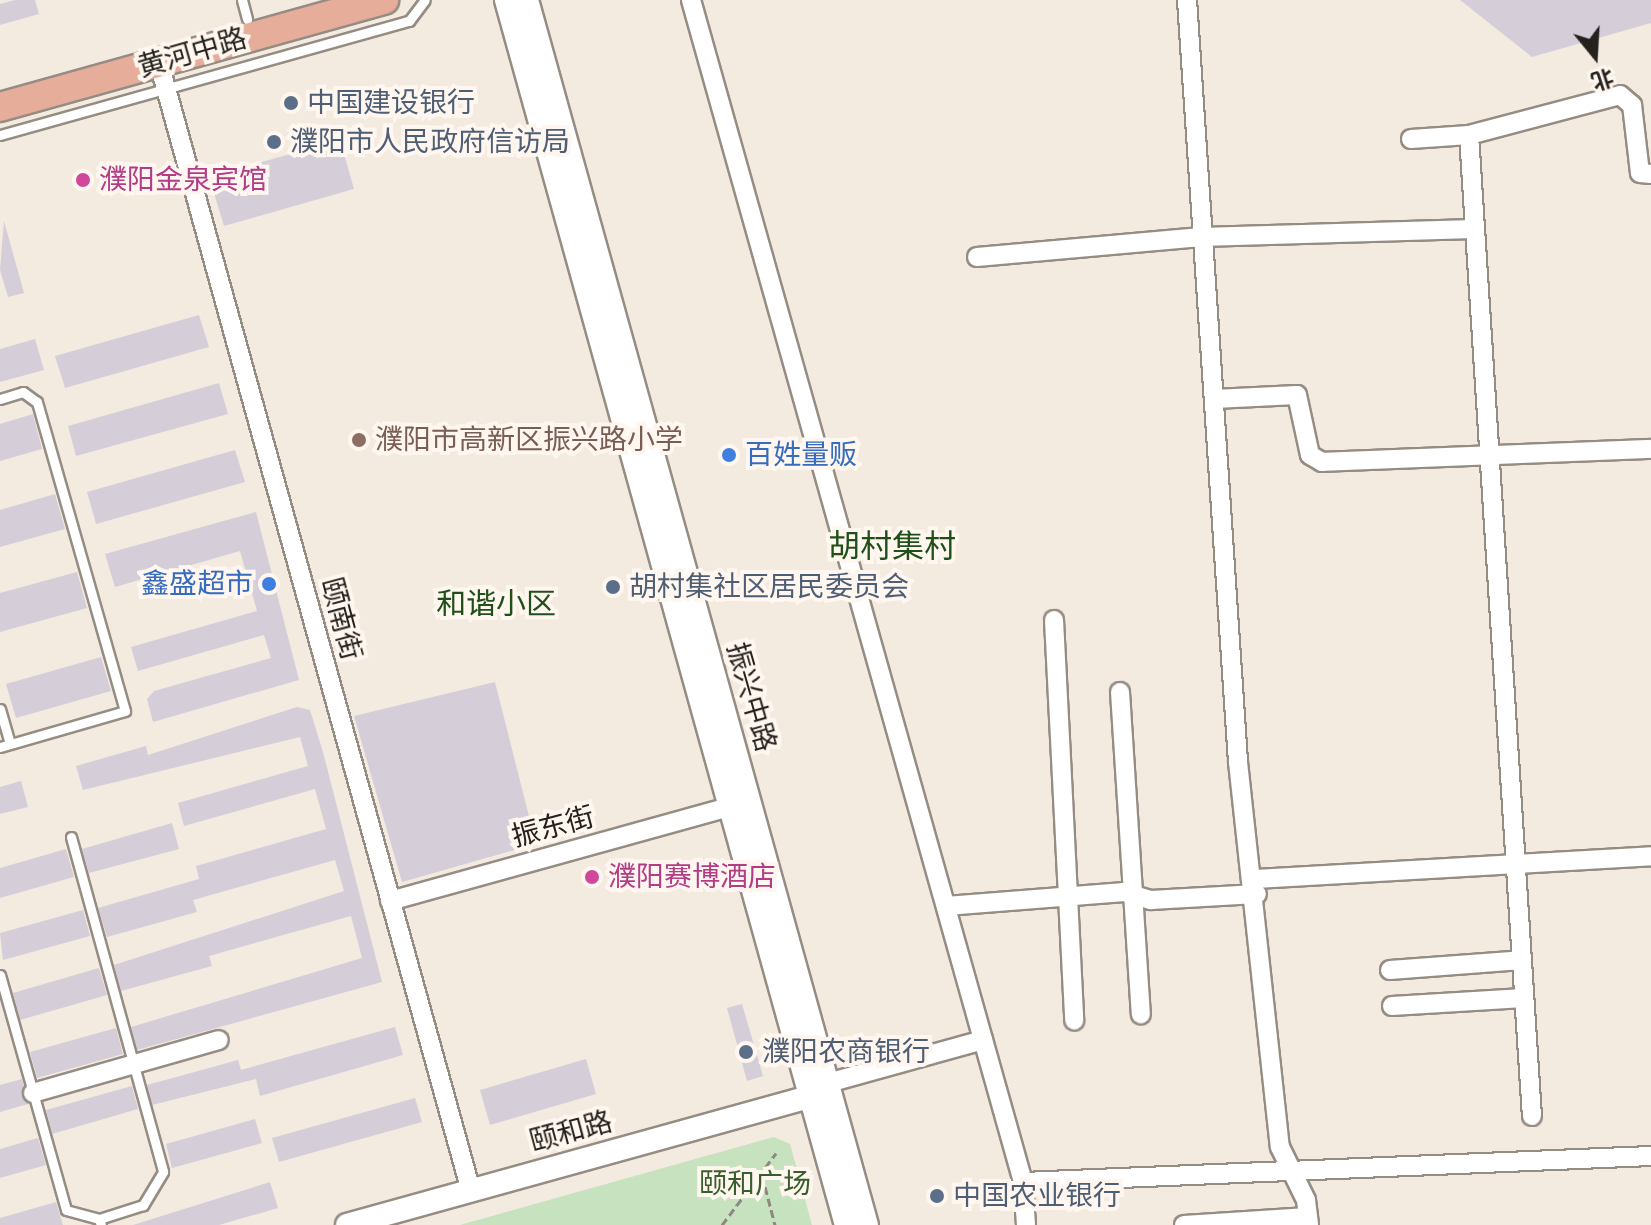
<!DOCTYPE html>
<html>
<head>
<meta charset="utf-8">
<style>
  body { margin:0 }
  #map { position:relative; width:1651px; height:1225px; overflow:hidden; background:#f3eae0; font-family:"Fira Sans Condensed","Noto Sans SC",sans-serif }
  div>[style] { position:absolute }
  .green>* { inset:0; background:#c6e2be }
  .building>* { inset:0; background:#d5ced9 }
  .path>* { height:3px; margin-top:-1.5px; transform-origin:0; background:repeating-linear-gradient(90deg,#8e8881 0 8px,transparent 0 12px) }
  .roads { filter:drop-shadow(2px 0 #958c83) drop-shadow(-2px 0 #958c83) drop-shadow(0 2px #958c83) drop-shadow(0 -2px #958c83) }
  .service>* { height:9px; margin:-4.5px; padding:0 4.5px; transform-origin:4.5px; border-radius:4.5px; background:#fff }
  .minor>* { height:18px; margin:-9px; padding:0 9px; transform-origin:9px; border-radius:9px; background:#fff }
  .tertiary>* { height:22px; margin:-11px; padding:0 11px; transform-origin:11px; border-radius:11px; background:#fff }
  .primary>* { height:28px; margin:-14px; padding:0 14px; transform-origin:14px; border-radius:14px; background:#e6ad9a }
  .dots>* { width:22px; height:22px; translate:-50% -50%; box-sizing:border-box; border:4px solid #fff7ef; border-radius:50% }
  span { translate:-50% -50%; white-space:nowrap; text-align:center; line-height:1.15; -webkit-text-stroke:8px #fff7ef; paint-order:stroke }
  .street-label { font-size:28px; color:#25221e }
  .service-label { font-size:28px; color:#4e5e75 }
  .left { translate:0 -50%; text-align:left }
  .hotel-label { font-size:28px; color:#b23c85 }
  .education-label { font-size:28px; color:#785e54 }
  .shop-label { font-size:28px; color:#366cbe }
  .right { translate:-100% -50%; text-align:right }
  .park-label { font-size:28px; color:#385e2c }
  .neighbourhood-label { font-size:30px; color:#205019 }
  .quarter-label { font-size:32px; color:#205019 }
  .north { position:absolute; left:1555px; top:16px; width:80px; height:80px; -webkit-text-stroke:6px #fff7ef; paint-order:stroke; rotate:162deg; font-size:22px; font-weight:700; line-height:32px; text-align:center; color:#25221e }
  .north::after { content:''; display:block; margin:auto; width:28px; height:36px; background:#25221e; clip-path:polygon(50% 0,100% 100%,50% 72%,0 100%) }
</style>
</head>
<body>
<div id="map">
  <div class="green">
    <i style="clip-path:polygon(774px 1137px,790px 1144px,812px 1225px,460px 1225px)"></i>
  </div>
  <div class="building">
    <i style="clip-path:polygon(15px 0,35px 0,39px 14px,0 25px,0 4px)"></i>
    <i style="clip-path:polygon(1460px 0,1651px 0,1651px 23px,1532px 57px)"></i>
    <i style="clip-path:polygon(340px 140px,354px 189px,224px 226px,209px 177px)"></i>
    <i style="clip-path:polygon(4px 221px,24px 293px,8px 297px,0 270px)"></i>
    <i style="clip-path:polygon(199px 315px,209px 347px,65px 388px,55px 356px)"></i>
    <i style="clip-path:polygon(35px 339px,44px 370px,0 382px,0 349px)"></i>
    <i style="clip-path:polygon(219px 383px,228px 414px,76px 456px,68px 426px)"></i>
    <i style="clip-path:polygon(33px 414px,42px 449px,0 461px,0 424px)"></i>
    <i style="clip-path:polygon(235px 450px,245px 482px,96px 524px,87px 492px)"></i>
    <i style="clip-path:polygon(55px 494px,65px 529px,0 547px,0 510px)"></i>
    <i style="clip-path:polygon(256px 512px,299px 680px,153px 722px,147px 699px,154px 691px,271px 658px,264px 635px,138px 671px,131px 647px,257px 611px,240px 551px,115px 587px,105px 554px)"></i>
    <i style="clip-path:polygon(77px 572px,87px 608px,0 632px,0 593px)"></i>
    <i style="clip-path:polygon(101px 657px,111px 691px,16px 718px,6px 684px)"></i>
    <i style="clip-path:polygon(495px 682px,536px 844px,402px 882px,354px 716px)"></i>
    <i style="clip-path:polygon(297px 707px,310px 710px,323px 752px,382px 982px,137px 1050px,131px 1027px,362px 958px,351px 916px,209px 956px,212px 966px,121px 991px,114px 965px,344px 891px,335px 860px,193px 900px,197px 912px,107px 937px,98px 908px,199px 879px,196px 866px,326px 829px,315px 789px,184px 826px,178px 803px,308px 766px,300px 737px,83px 790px,76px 766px,146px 746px,148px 755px)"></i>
    <i style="clip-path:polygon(21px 781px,28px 807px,0 814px,0 787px)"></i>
    <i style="clip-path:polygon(172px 823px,179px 849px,89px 873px,82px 849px)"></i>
    <i style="clip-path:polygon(66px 849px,74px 877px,0 898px,0 868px)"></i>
    <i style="clip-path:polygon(83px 910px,90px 936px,3px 960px,0 933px)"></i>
    <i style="clip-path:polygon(99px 968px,107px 995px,20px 1020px,13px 993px)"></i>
    <i style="clip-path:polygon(742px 1004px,763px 1076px,747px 1081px,727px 1008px)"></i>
    <i style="clip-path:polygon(395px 1027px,403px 1055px,260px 1096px,256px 1079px,152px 1105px,147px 1085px,238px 1060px,241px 1070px)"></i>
    <i style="clip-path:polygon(116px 1028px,123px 1054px,37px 1078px,30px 1052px)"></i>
    <i style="clip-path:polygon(586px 1059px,596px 1094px,490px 1125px,480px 1090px)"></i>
    <i style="clip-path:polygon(22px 1079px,28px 1104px,0 1112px,0 1085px)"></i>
    <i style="clip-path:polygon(132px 1086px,138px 1109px,52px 1134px,46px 1110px)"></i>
    <i style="clip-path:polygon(415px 1098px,422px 1122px,279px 1162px,272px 1138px)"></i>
    <i style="clip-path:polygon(255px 1119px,262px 1143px,172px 1168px,166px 1144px)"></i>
    <i style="clip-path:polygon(38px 1138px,46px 1165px,0 1178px,0 1149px)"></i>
    <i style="clip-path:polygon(270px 1182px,278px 1208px,219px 1225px,133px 1225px)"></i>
    <i style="clip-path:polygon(56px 1202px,63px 1225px,0 1225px,0 1218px)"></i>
  </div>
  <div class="path">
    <i style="left:762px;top:1175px;width:52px;rotate:75.4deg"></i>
    <i style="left:722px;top:1225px;width:90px;rotate:-53.1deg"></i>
  </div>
  <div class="roads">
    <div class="service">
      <i style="left:242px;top:0;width:20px;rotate:75deg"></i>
      <i style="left:0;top:135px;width:425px;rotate:-15.6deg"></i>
      <i style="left:409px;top:21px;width:26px;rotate:-53deg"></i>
      <i style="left:0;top:399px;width:24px;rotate:-17deg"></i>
      <i style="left:23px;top:392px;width:17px;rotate:36deg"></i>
      <i style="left:37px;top:402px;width:321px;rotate:74.1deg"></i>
      <i style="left:125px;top:711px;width:130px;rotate:163.9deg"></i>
      <i style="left:0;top:709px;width:36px;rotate:74deg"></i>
      <i style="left:71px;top:837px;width:347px;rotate:74.6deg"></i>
      <i style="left:163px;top:1172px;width:39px;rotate:121deg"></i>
      <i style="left:143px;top:1205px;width:46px;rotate:162.3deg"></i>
      <i style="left:99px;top:1219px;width:6px;rotate:72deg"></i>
      <i style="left:0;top:975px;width:244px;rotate:74.3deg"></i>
      <i style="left:66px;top:1210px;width:34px;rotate:15deg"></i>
    </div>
    <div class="minor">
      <i style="left:691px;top:0;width:1228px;rotate:74.31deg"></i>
      <i style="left:1023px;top:1182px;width:43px;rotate:86deg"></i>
      <i style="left:1187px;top:0;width:764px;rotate:86.17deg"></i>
      <i style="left:1238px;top:762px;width:387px;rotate:83.8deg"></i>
      <i style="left:1280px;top:1147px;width:59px;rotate:63.9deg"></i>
      <i style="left:1306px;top:1200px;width:25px;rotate:83deg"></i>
      <i style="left:159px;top:63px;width:1170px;rotate:74.54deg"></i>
      <i style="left:1469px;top:135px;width:156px;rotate:-14.8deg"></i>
      <i style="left:1620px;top:95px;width:16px;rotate:40deg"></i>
      <i style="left:1632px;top:105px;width:68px;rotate:83.3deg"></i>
      <i style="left:1640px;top:173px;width:11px;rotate:5deg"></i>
      <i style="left:1411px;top:139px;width:58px;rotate:-3.9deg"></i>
      <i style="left:1469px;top:135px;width:983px;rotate:86.33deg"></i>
      <i style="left:977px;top:257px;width:225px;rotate:-5.1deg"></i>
      <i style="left:1201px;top:237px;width:273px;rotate:-1.7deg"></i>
      <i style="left:1214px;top:399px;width:83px;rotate:-2.8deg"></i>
      <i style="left:1297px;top:395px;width:61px;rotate:77.8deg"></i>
      <i style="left:1310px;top:455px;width:14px;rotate:30deg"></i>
      <i style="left:1322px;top:462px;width:329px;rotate:-2.3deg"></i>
      <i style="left:1054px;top:620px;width:401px;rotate:87.1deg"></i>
      <i style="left:1120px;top:692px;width:323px;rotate:86.3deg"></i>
      <i style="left:1256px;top:879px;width:396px;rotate:-3.3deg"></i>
      <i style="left:390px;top:901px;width:353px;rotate:-15.5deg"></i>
      <i style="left:946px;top:906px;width:179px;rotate:-4.5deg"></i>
      <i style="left:1124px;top:892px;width:28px;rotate:17deg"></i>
      <i style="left:1151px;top:900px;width:106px;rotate:-3.2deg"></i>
      <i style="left:1390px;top:970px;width:132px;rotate:-4.3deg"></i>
      <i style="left:1392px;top:1006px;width:132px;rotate:-3.5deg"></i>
      <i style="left:828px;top:1083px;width:161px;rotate:-15.5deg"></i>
      <i style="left:33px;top:1093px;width:193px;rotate:-15.9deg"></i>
      <i style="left:1023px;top:1182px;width:629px;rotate:-2.37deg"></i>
      <i style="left:1184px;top:1225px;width:124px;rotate:-3.7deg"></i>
    </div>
    <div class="tertiary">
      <i style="left:506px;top:0;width:1271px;rotate:74.49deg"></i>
      <i style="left:527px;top:0;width:1271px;rotate:74.49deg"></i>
      <i style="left:347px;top:1225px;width:480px;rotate:-15.5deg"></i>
    </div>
    <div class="primary">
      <i style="left:0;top:107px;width:399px;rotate:-15.6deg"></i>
    </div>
  </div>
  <div class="dots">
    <i style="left:291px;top:103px;background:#5c6f8a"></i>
    <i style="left:274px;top:142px;background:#5c6f8a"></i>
    <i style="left:83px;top:180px;background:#d1479c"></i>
    <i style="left:359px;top:440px;background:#8d6e63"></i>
    <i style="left:729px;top:455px;background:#3f7fe0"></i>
    <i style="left:269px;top:584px;background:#3f7fe0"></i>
    <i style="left:613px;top:587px;background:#5c6f8a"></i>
    <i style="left:592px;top:877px;background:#d1479c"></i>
    <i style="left:746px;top:1052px;background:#5c6f8a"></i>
    <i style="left:937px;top:1196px;background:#5c6f8a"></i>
  </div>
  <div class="street-label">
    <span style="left:192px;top:53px;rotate:-16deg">黄河中路</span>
    <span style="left:341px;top:619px;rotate:75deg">颐南街</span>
    <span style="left:751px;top:697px;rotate:74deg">振兴中路</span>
    <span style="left:553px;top:827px;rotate:-15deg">振东街</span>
    <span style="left:571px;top:1132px;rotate:-15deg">颐和路</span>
  </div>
  <div class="service-label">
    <span class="left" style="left:307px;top:103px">中国建设银行</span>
    <span class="left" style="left:290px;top:142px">濮阳市人民政府信访局</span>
    <span class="left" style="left:629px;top:587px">胡村集社区居民委员会</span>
    <span class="left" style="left:762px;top:1052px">濮阳农商银行</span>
    <span class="left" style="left:953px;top:1196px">中国农业银行</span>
  </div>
  <div class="hotel-label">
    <span class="left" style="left:99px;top:180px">濮阳金泉宾馆</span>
    <span class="left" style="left:608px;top:877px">濮阳赛博酒店</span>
  </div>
  <div class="education-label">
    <span class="left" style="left:375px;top:440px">濮阳市高新区振兴路小学</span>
  </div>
  <div class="shop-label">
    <span class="left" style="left:745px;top:455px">百姓量贩</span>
    <span class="right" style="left:253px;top:584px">鑫盛超市</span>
  </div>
  <div class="park-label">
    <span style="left:755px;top:1184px">颐和广场</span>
  </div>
  <div class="neighbourhood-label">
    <span style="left:496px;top:604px">和谐小区</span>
  </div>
  <div class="quarter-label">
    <span style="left:892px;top:546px">胡村集村</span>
  </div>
  <div class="north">北</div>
</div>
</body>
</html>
